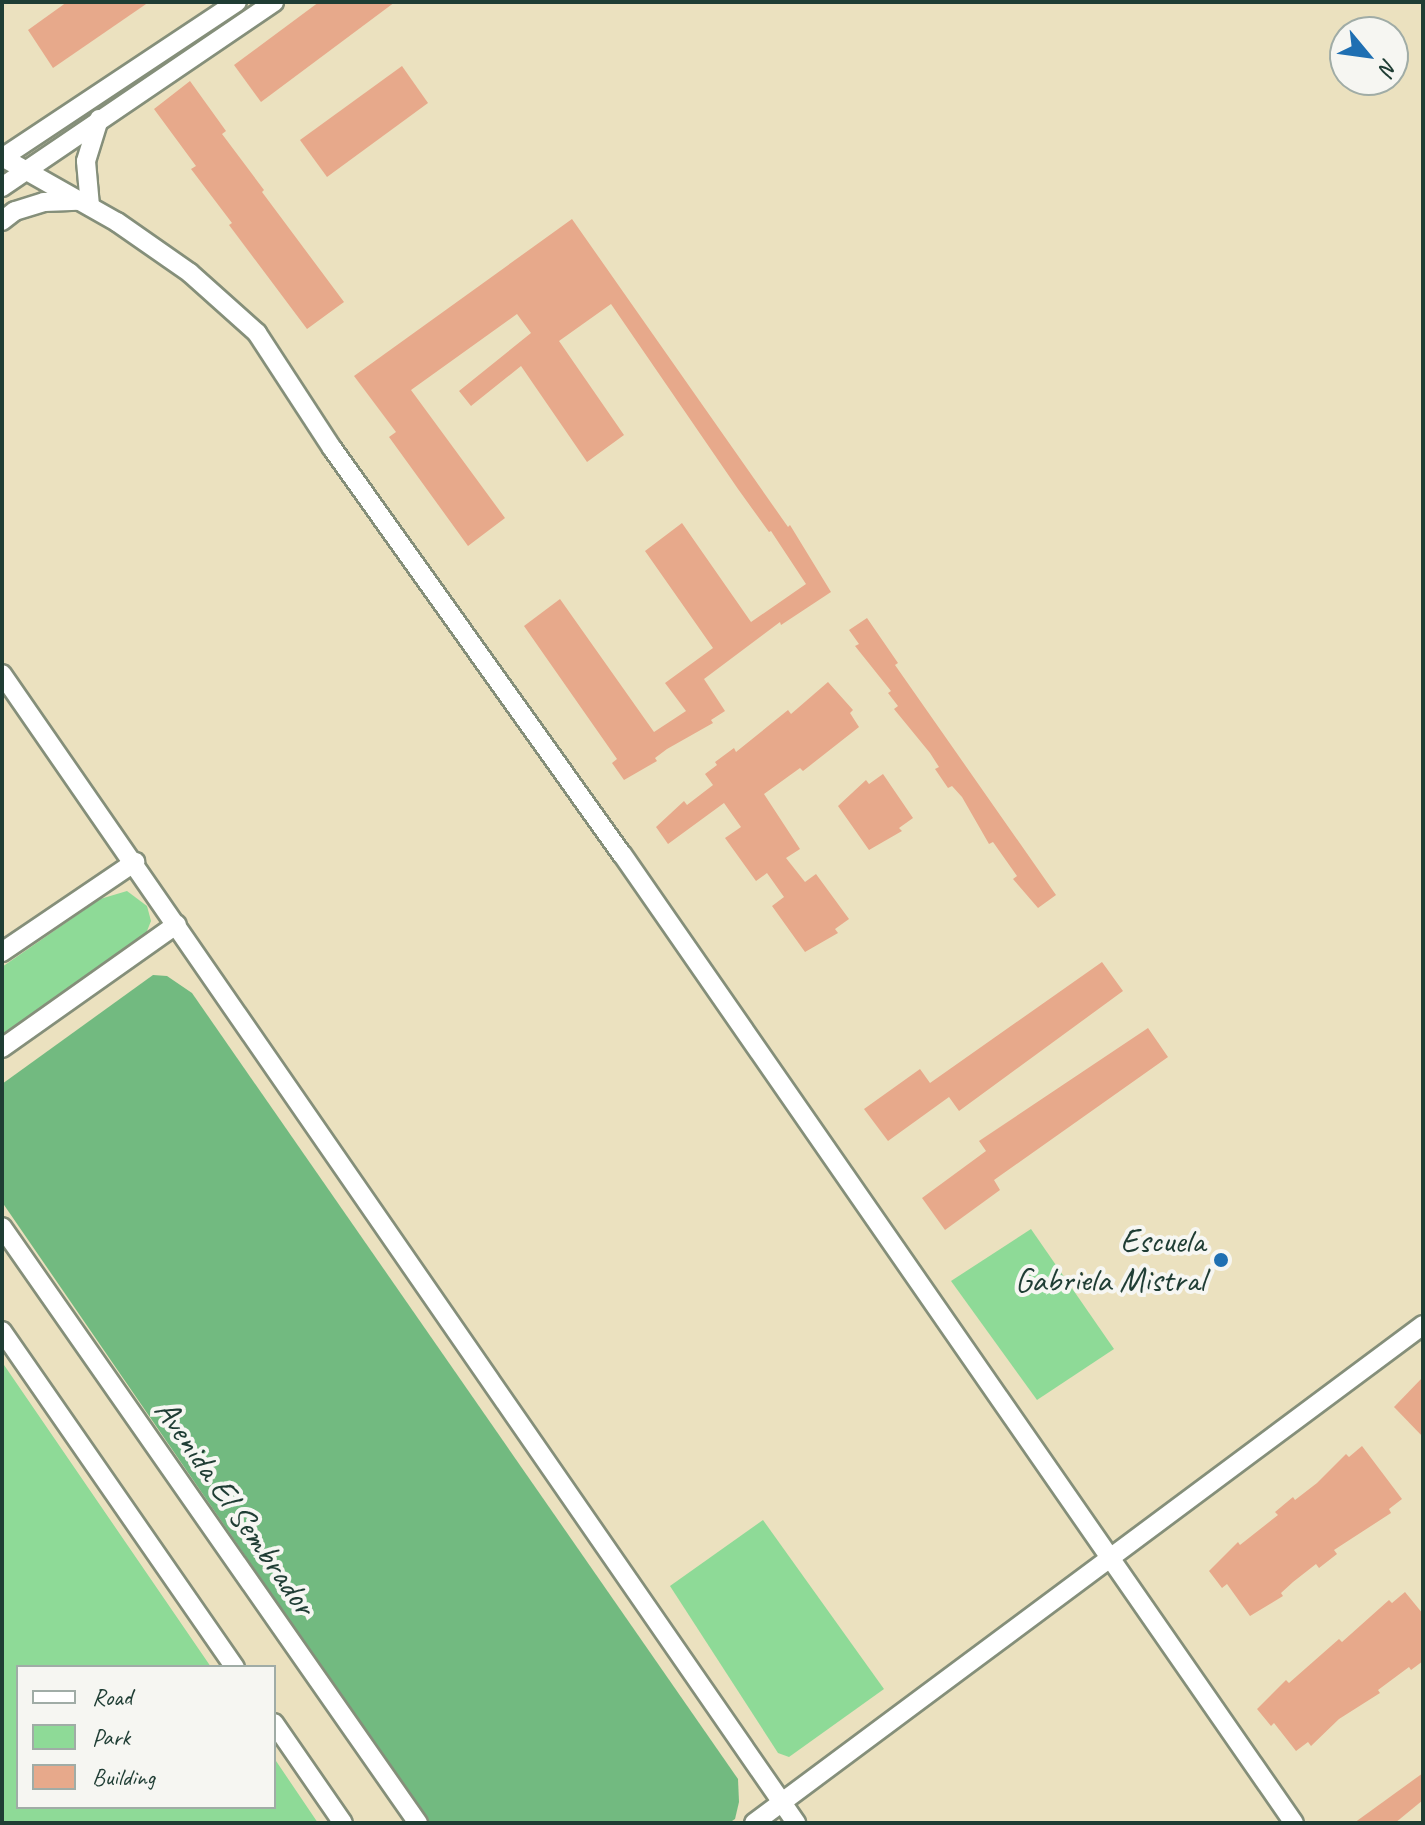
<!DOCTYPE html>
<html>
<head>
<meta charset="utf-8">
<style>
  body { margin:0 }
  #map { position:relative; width:1425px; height:1825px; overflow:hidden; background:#ebe1bf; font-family:Caveat,sans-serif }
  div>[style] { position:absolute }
  .green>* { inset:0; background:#8eda97 }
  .forest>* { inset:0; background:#72ba80 }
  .building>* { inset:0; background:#e7a98b }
  .roads { filter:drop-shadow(2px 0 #858f7a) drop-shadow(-2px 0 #858f7a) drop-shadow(0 2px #858f7a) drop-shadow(0 -2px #858f7a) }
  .minor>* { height:18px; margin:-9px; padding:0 9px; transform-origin:9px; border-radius:9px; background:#fff }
  .dots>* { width:22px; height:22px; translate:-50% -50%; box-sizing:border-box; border:4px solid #f6f6f2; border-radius:50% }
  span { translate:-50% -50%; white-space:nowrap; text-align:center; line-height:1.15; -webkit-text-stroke:8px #f6f6f2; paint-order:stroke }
  .poi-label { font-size:34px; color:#1f3d34 }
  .right { translate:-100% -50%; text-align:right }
  .street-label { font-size:34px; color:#1f3d34 }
  .frame { position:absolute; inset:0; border:4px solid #1f3d34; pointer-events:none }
  .legend { position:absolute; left:16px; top:1665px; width:260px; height:144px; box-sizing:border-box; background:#f6f6f2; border:2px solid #a0aca6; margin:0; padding:10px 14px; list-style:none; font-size:24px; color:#1f3d34 }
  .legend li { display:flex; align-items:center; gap:16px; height:40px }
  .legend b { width:40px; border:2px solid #a0aca6 }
  .north { position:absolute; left:1329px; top:16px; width:80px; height:80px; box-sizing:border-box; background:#f6f6f2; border:2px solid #a0aca6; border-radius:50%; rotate:119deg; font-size:22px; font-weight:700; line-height:32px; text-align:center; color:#1f3d34 }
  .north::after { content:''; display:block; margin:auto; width:28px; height:36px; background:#1f6fb2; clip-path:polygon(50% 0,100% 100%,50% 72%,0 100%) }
</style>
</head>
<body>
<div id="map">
  <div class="green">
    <i style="clip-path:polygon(127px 891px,147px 906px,151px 921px,145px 936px,2px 1037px,2px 967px,100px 899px)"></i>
    <i style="clip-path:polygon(1031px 1229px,1114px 1349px,1037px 1400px,951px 1281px)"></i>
    <i style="clip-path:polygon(2px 1362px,211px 1667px,18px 1667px,18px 1807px,274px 1807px,274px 1758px,318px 1823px,2px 1823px)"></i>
    <i style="clip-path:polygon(763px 1520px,884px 1689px,789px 1757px,778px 1753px,670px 1586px)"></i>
  </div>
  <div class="forest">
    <i style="clip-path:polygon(153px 975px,167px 976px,192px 993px,738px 1779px,739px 1802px,735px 1819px,729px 1823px,429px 1823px,2px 1202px,2px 1084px)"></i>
  </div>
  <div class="building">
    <i style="clip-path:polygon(67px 2px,149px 2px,53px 68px,28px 30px)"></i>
    <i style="clip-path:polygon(319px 2px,395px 2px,261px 102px,234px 65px)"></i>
    <i style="clip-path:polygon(402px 66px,428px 103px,327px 177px,300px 140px)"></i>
    <i style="clip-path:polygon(190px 81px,226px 131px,222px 134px,264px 190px,262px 192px,344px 302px,307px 329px,229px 225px,232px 223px,191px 169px,196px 166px,154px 109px)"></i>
    <i style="clip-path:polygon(572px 219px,788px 527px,790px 525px,831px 592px,781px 625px,780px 622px,704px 679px,725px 711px,711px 720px,713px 723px,667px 749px,655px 758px,657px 761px,624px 780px,612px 763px,617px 759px,524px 626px,560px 599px,654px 732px,686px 711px,665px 683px,713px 648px,645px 551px,682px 523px,751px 622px,806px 584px,771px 531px,769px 532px,738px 489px,611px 304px,559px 341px,624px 435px,587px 462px,521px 366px,471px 406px,459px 391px,531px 333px,517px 314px,411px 390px,505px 518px,468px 546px,389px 437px,396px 432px,354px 376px)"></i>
    <i style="clip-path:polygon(867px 618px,898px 663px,895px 665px,1056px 895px,1038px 908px,1013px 879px,1017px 876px,993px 842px,989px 844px,962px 797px,952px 786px,948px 788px,935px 769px,939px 767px,930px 753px,894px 709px,898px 706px,888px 693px,891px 691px,855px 646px,859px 644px,849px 630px)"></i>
    <i style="clip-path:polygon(828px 682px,853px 710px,850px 713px,859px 727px,803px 771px,800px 768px,764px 794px,800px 849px,786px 858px,805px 882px,816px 874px,849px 919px,835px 929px,838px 933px,805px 952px,772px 906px,784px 897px,767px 873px,756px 881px,725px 838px,741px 827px,724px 803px,668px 844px,656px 827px,684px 801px,687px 805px,713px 785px,705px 774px,717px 765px,715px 762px,734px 748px,736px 752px,788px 710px,791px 714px)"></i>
    <i style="clip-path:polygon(883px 774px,913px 818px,899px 828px,902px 831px,869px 850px,838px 806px,866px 780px,869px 784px)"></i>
    <i style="clip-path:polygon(1102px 962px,1123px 991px,959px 1111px,949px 1097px,888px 1141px,864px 1109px,920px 1069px,930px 1083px)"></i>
    <i style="clip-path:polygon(1148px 1028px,1168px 1057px,994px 1180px,1000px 1190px,945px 1230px,922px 1198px,986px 1151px,979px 1141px)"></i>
    <i style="clip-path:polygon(1423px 1377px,1423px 1437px,1394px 1407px)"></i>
    <i style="clip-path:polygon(1362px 1446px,1402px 1499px,1389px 1509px,1391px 1513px,1334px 1550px,1337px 1554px,1319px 1568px,1316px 1564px,1293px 1582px,1281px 1593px,1283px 1596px,1250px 1616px,1227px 1584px,1222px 1588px,1209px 1571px,1238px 1542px,1240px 1545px,1278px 1515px,1275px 1512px,1293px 1497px,1295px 1500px,1317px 1483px,1346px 1454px,1349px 1457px)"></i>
    <i style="clip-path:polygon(1405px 1592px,1423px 1614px,1423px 1661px,1411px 1670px,1409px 1667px,1378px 1690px,1380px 1693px,1339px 1719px,1311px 1746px,1308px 1742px,1296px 1751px,1274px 1723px,1271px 1726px,1257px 1709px,1286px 1680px,1289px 1683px,1339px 1639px,1342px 1642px,1389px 1600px,1392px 1603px)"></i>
    <i style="clip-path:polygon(1423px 1773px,1423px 1800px,1395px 1823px,1354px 1823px)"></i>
  </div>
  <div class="roads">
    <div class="minor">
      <i style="left:2px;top:157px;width:132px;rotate:29.5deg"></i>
      <i style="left:117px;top:222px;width:89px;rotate:34.9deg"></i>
      <i style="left:190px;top:273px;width:90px;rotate:41.8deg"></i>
      <i style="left:257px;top:333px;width:137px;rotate:56.9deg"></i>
      <i style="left:332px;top:448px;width:499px;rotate:54.5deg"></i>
      <i style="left:622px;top:854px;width:1179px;rotate:55.26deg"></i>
      <i style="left:2px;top:158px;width:282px;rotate:-33.6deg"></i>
      <i style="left:2px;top:187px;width:329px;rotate:-34.2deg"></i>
      <i style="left:90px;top:206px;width:45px;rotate:-95.1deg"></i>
      <i style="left:86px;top:161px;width:44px;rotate:-72.8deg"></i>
      <i style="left:2px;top:221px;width:16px;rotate:-38deg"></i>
      <i style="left:15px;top:211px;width:30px;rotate:-17deg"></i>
      <i style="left:44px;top:202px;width:34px;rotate:-2deg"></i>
      <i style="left:2px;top:674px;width:1397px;rotate:55.35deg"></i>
      <i style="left:2px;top:952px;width:161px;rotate:-34.1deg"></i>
      <i style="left:2px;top:1048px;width:214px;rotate:-35.3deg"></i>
      <i style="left:2px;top:1227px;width:727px;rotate:55.09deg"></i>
      <i style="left:2px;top:1331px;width:409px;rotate:55.3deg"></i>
      <i style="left:274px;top:1723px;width:121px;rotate:55.4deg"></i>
      <i style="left:754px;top:1823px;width:834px;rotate:-36.66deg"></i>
    </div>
  </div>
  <div class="dots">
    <i style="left:1221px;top:1260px;background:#1f6fb2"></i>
  </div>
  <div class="poi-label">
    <span class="right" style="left:1205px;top:1260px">Escuela<br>Gabriela Mistral</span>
  </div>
  <div class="street-label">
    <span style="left:236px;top:1507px;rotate:55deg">Avenida El Sembrador</span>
  </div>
  <div class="frame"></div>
  <ul class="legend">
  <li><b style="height:10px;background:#fff"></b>Road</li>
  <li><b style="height:22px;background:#8eda97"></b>Park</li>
  <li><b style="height:22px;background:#e7a98b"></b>Building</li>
  </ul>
  <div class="north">N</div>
</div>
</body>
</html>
